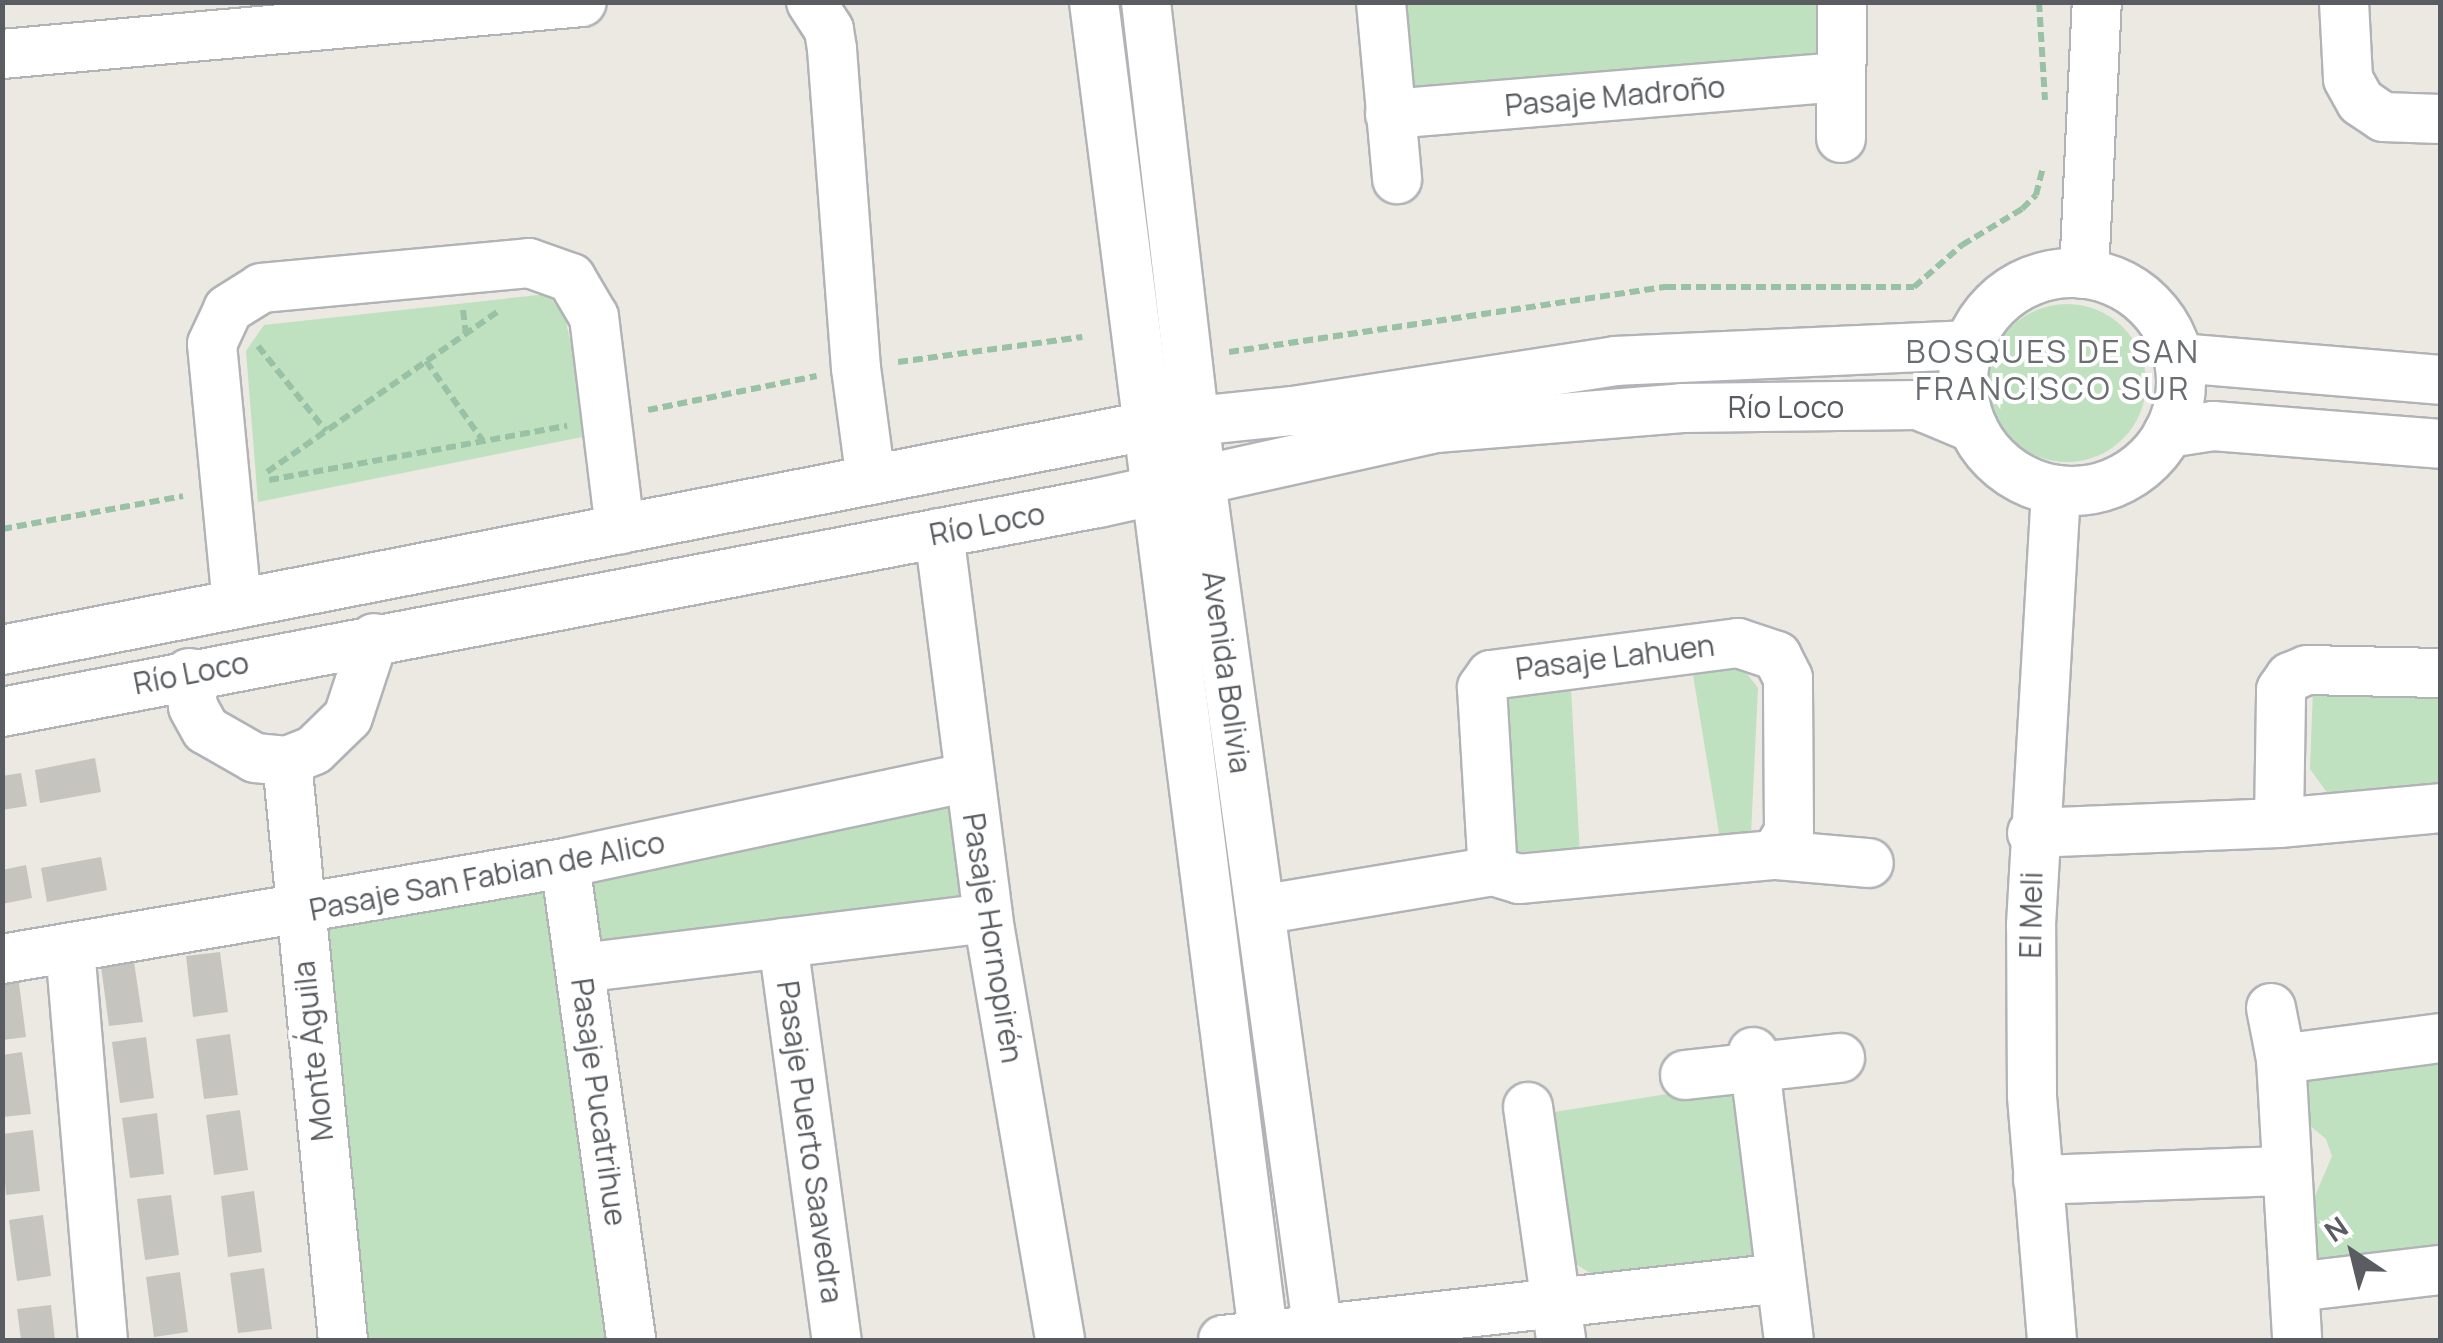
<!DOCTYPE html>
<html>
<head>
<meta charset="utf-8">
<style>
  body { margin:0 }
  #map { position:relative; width:2443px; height:1343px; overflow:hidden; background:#ebe9e1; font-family:Manrope,sans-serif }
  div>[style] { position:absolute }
  .green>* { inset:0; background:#bfe1bf }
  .round { border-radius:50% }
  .building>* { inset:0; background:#c6c4be }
  .path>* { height:6px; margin-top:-3px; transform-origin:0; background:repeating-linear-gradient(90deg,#99c1a5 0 10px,transparent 0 15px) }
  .roads { filter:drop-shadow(2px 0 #b1b3b7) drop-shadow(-2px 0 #b1b3b7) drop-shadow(0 2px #b1b3b7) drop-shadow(0 -2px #b1b3b7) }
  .minor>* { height:48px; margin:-24px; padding:0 24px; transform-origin:24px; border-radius:24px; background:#fff }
  .minor>.ring { margin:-24px; padding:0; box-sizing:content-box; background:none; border:48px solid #fff; border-radius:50% }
  span { translate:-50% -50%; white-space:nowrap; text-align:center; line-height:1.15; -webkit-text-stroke:8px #fff; paint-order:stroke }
  .street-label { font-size:30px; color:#595c60 }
  .neighbourhood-label { font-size:32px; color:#6a6e72; letter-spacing:2.5px }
  .frame { position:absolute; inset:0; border:5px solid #595c60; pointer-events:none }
  .north { position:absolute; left:2303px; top:1203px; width:100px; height:100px; -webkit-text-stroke:8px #fff; paint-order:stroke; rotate:325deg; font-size:28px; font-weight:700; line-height:40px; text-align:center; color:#595c60 }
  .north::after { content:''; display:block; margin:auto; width:35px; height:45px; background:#595c60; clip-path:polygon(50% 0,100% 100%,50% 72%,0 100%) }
</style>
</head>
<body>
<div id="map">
  <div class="green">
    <i style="clip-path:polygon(1406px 3px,1820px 3px,1819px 55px,1408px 96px)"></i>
    <i style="clip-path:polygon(548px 294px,565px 318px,592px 435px,258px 502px,246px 351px,264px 325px)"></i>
    <i class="round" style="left:1988px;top:304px;width:158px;height:158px"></i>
    <i style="clip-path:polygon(1735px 658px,1758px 688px,1751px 834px,1720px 839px,1692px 669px)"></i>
    <i style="clip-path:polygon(1571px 688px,1580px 856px,1507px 856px,1489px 695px)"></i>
    <i style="clip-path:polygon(2313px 689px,2440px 695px,2440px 795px,2339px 809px,2310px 769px)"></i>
    <i style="clip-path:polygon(950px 793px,966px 909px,595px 957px,586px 875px)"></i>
    <i style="clip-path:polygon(541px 879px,607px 1340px,360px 1340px,312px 927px)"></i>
    <i style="clip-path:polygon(2440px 1060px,2440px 1258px,2313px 1278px,2312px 1203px,2332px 1156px,2326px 1139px,2298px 1116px,2296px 1073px)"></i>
    <i style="clip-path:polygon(1736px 1083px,1764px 1259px,1598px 1278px,1560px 1254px,1542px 1114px)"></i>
  </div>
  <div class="building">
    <i style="clip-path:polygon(95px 758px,101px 792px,40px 803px,35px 770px)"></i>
    <i style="clip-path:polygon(21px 773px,27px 806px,2px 810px,2px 776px)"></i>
    <i style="clip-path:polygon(101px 857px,107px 890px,47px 902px,41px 868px)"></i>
    <i style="clip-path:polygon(26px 865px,32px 898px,2px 904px,2px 870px)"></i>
    <i style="clip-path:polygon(220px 952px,228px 1012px,193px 1017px,186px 956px)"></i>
    <i style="clip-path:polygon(134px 962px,143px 1022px,109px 1026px,101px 966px)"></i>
    <i style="clip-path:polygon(18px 976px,26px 1037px,2px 1040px,2px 978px)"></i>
    <i style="clip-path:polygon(230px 1034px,238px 1095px,204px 1099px,196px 1039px)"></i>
    <i style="clip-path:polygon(146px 1037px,154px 1098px,120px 1103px,112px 1042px)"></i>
    <i style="clip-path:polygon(22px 1052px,31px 1114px,2px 1117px,2px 1055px)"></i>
    <i style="clip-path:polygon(240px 1110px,248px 1170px,214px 1175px,206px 1115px)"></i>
    <i style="clip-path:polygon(157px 1113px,164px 1174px,130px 1178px,122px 1118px)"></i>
    <i style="clip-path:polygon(33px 1130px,40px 1191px,6px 1195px,2px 1134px)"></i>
    <i style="clip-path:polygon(254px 1191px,262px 1252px,228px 1257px,221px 1196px)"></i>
    <i style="clip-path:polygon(171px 1195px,179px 1255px,145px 1260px,137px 1199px)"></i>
    <i style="clip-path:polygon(43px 1215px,51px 1276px,17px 1281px,9px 1220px)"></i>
    <i style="clip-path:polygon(264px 1268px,272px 1329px,238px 1333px,230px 1273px)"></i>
    <i style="clip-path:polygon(180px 1272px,188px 1332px,154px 1337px,146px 1277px)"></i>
    <i style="clip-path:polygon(51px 1305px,55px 1340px,21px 1340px,17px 1309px)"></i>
  </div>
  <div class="path">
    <i style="left:2039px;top:2px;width:98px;rotate:86.5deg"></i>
    <i style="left:463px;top:310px;width:23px;rotate:83deg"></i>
    <i style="left:258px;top:346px;width:109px;rotate:51.3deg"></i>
    <i style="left:1229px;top:352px;width:442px;rotate:-8.5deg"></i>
    <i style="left:1666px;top:287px;width:248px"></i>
    <i style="left:1914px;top:287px;width:64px;rotate:-41.2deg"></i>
    <i style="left:1962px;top:245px;width:70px;rotate:-31deg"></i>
    <i style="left:2022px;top:209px;width:20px;rotate:-45deg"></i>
    <i style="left:2036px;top:195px;width:29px;rotate:-76deg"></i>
    <i style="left:426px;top:361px;width:98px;rotate:54.5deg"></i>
    <i style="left:898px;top:362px;width:186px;rotate:-7.7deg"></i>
    <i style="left:648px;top:410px;width:172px;rotate:-11.4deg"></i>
    <i style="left:267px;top:472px;width:282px;rotate:-34.8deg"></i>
    <i style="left:269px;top:480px;width:303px;rotate:-10.3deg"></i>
    <i style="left:2px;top:529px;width:184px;rotate:-10.3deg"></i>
  </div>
  <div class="roads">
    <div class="minor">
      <i style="left:811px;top:2px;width:33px;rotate:57deg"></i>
      <i style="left:829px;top:30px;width:19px;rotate:81deg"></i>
      <i style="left:832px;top:49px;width:320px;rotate:85.7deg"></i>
      <i style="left:856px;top:368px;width:113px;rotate:82.4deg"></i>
      <i style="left:1094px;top:2px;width:1349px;rotate:82.76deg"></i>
      <i style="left:1146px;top:2px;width:497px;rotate:83.4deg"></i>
      <i style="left:1203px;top:496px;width:852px;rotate:82.17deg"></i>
      <i style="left:1381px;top:2px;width:178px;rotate:84.8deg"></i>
      <i style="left:2344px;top:2px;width:77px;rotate:87deg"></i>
      <i style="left:2348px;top:79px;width:26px;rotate:61deg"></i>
      <i style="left:2361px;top:102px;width:27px;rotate:34deg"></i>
      <i style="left:2383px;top:117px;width:57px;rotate:2deg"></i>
      <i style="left:2px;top:54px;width:582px;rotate:-5.12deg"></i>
      <i style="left:1390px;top:114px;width:452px;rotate:-4.7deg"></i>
      <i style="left:1841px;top:138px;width:136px;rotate:-89.6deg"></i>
      <i class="ring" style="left:1963px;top:273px;width:170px;height:170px"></i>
      <i style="left:2084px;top:274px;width:272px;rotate:-87.3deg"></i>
      <i style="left:2179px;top:358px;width:262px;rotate:4.8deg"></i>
      <i style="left:2168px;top:433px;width:46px;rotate:-8.8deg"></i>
      <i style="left:2213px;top:426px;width:228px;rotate:4.5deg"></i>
      <i style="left:939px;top:533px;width:388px;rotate:82.7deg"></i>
      <i style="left:988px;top:918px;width:428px;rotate:80.3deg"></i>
      <i style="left:237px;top:604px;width:261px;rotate:-95.5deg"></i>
      <i style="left:212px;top:344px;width:38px;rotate:-65deg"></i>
      <i style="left:228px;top:309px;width:39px;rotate:-32deg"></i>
      <i style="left:261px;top:288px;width:269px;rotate:-5.3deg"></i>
      <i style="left:529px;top:263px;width:45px;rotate:19.7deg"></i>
      <i style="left:571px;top:278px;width:45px;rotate:59.5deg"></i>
      <i style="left:594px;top:317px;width:214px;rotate:83deg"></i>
      <i style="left:2px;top:650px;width:1167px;rotate:-11.07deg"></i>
      <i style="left:1147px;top:426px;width:147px;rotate:-5.9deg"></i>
      <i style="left:1293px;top:411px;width:327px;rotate:-8.8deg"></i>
      <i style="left:1616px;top:361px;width:353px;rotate:-2.6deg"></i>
      <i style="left:189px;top:673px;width:34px;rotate:83deg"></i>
      <i style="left:193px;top:707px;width:26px;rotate:61deg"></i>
      <i style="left:206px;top:730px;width:56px;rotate:29.7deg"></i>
      <i style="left:255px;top:758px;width:32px;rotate:5deg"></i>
      <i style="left:287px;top:761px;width:29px;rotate:-22deg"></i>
      <i style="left:314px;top:750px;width:47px;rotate:-44.1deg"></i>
      <i style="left:348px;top:717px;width:83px;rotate:-71.8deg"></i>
      <i style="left:2px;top:712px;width:1116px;rotate:-10.8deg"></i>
      <i style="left:1098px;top:503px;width:346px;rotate:-12.5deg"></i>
      <i style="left:1436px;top:428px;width:247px;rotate:-4.6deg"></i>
      <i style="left:1682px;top:408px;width:236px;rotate:-0.7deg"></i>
      <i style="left:1918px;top:405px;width:60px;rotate:22.7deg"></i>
      <i style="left:287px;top:761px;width:582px;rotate:84.48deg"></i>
      <i style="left:2279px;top:823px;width:133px;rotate:-89.1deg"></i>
      <i style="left:2281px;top:690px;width:16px;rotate:-55deg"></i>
      <i style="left:2290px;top:677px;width:18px;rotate:-22deg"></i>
      <i style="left:2307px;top:670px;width:133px;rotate:1.3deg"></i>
      <i style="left:2032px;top:833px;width:247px;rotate:-2.3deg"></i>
      <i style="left:2279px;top:823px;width:162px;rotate:-5.3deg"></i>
      <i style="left:1775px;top:855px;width:94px;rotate:4.9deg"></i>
      <i style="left:565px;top:863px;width:482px;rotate:82.1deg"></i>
      <i style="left:1260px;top:910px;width:236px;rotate:-9.5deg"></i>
      <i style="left:1493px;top:871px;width:27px;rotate:17deg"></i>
      <i style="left:1519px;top:879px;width:257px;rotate:-5.4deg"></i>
      <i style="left:1775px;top:855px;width:27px;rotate:-59deg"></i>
      <i style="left:1789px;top:832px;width:154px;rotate:-90.4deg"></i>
      <i style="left:1788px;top:678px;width:25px;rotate:-117deg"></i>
      <i style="left:1777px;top:656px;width:41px;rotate:-161.6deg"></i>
      <i style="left:1738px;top:643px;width:249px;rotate:172.6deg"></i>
      <i style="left:1491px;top:675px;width:16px;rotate:125deg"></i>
      <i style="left:1482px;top:688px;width:183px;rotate:86.6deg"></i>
      <i style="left:783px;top:943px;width:401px;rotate:82.3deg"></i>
      <i style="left:70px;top:948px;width:393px;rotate:85.2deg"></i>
      <i style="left:2px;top:959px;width:571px;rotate:-9.68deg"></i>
      <i style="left:565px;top:863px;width:413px;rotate:-12deg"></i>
      <i style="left:581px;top:968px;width:410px;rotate:-7deg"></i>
      <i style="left:2271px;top:1008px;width:52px;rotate:78.9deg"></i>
      <i style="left:2281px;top:1059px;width:281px;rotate:86.7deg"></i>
      <i style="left:1753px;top:1052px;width:290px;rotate:82.9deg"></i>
      <i style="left:2281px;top:1059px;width:160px;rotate:-7.5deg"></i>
      <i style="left:1685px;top:1075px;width:156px;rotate:-6.3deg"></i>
      <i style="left:1528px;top:1107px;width:235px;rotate:81.9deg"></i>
      <i style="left:2038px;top:1180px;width:247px;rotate:-2.1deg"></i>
      <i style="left:2295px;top:1287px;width:146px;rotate:-6.7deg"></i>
      <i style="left:1223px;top:1340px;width:561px;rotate:-6.34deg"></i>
      <i style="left:2052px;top:1340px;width:246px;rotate:-94.7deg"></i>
      <i style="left:2032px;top:1095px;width:170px;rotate:-90.3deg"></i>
      <i style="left:2031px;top:925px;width:436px;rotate:-86.7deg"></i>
    </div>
  </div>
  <div class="street-label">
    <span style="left:1615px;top:96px;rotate:-5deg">Pasaje Madroño</span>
    <span style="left:1786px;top:407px">Río Loco</span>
    <span style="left:987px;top:524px;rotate:-11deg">Río Loco</span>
    <span style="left:1615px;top:657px;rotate:-7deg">Pasaje Lahuen</span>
    <span style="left:1227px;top:672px;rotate:82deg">Avenida Bolivia</span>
    <span style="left:191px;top:673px;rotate:-11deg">Río Loco</span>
    <span style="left:487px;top:876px;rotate:-11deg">Pasaje San Fabian de Alico</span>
    <span style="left:2031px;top:915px;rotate:-89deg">El Meli</span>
    <span style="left:993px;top:938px;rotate:81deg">Pasaje Hornopirén</span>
    <span style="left:313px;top:1051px;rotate:-96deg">Monte Águila</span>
    <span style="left:599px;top:1102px;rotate:82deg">Pasaje Pucatrihue</span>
    <span style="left:810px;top:1142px;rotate:82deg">Pasaje Puerto Saavedra</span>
  </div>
  <div class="neighbourhood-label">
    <span style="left:2053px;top:370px">BOSQUES DE SAN<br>FRANCISCO SUR</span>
  </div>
  <div class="frame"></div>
  <div class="north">N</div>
</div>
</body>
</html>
